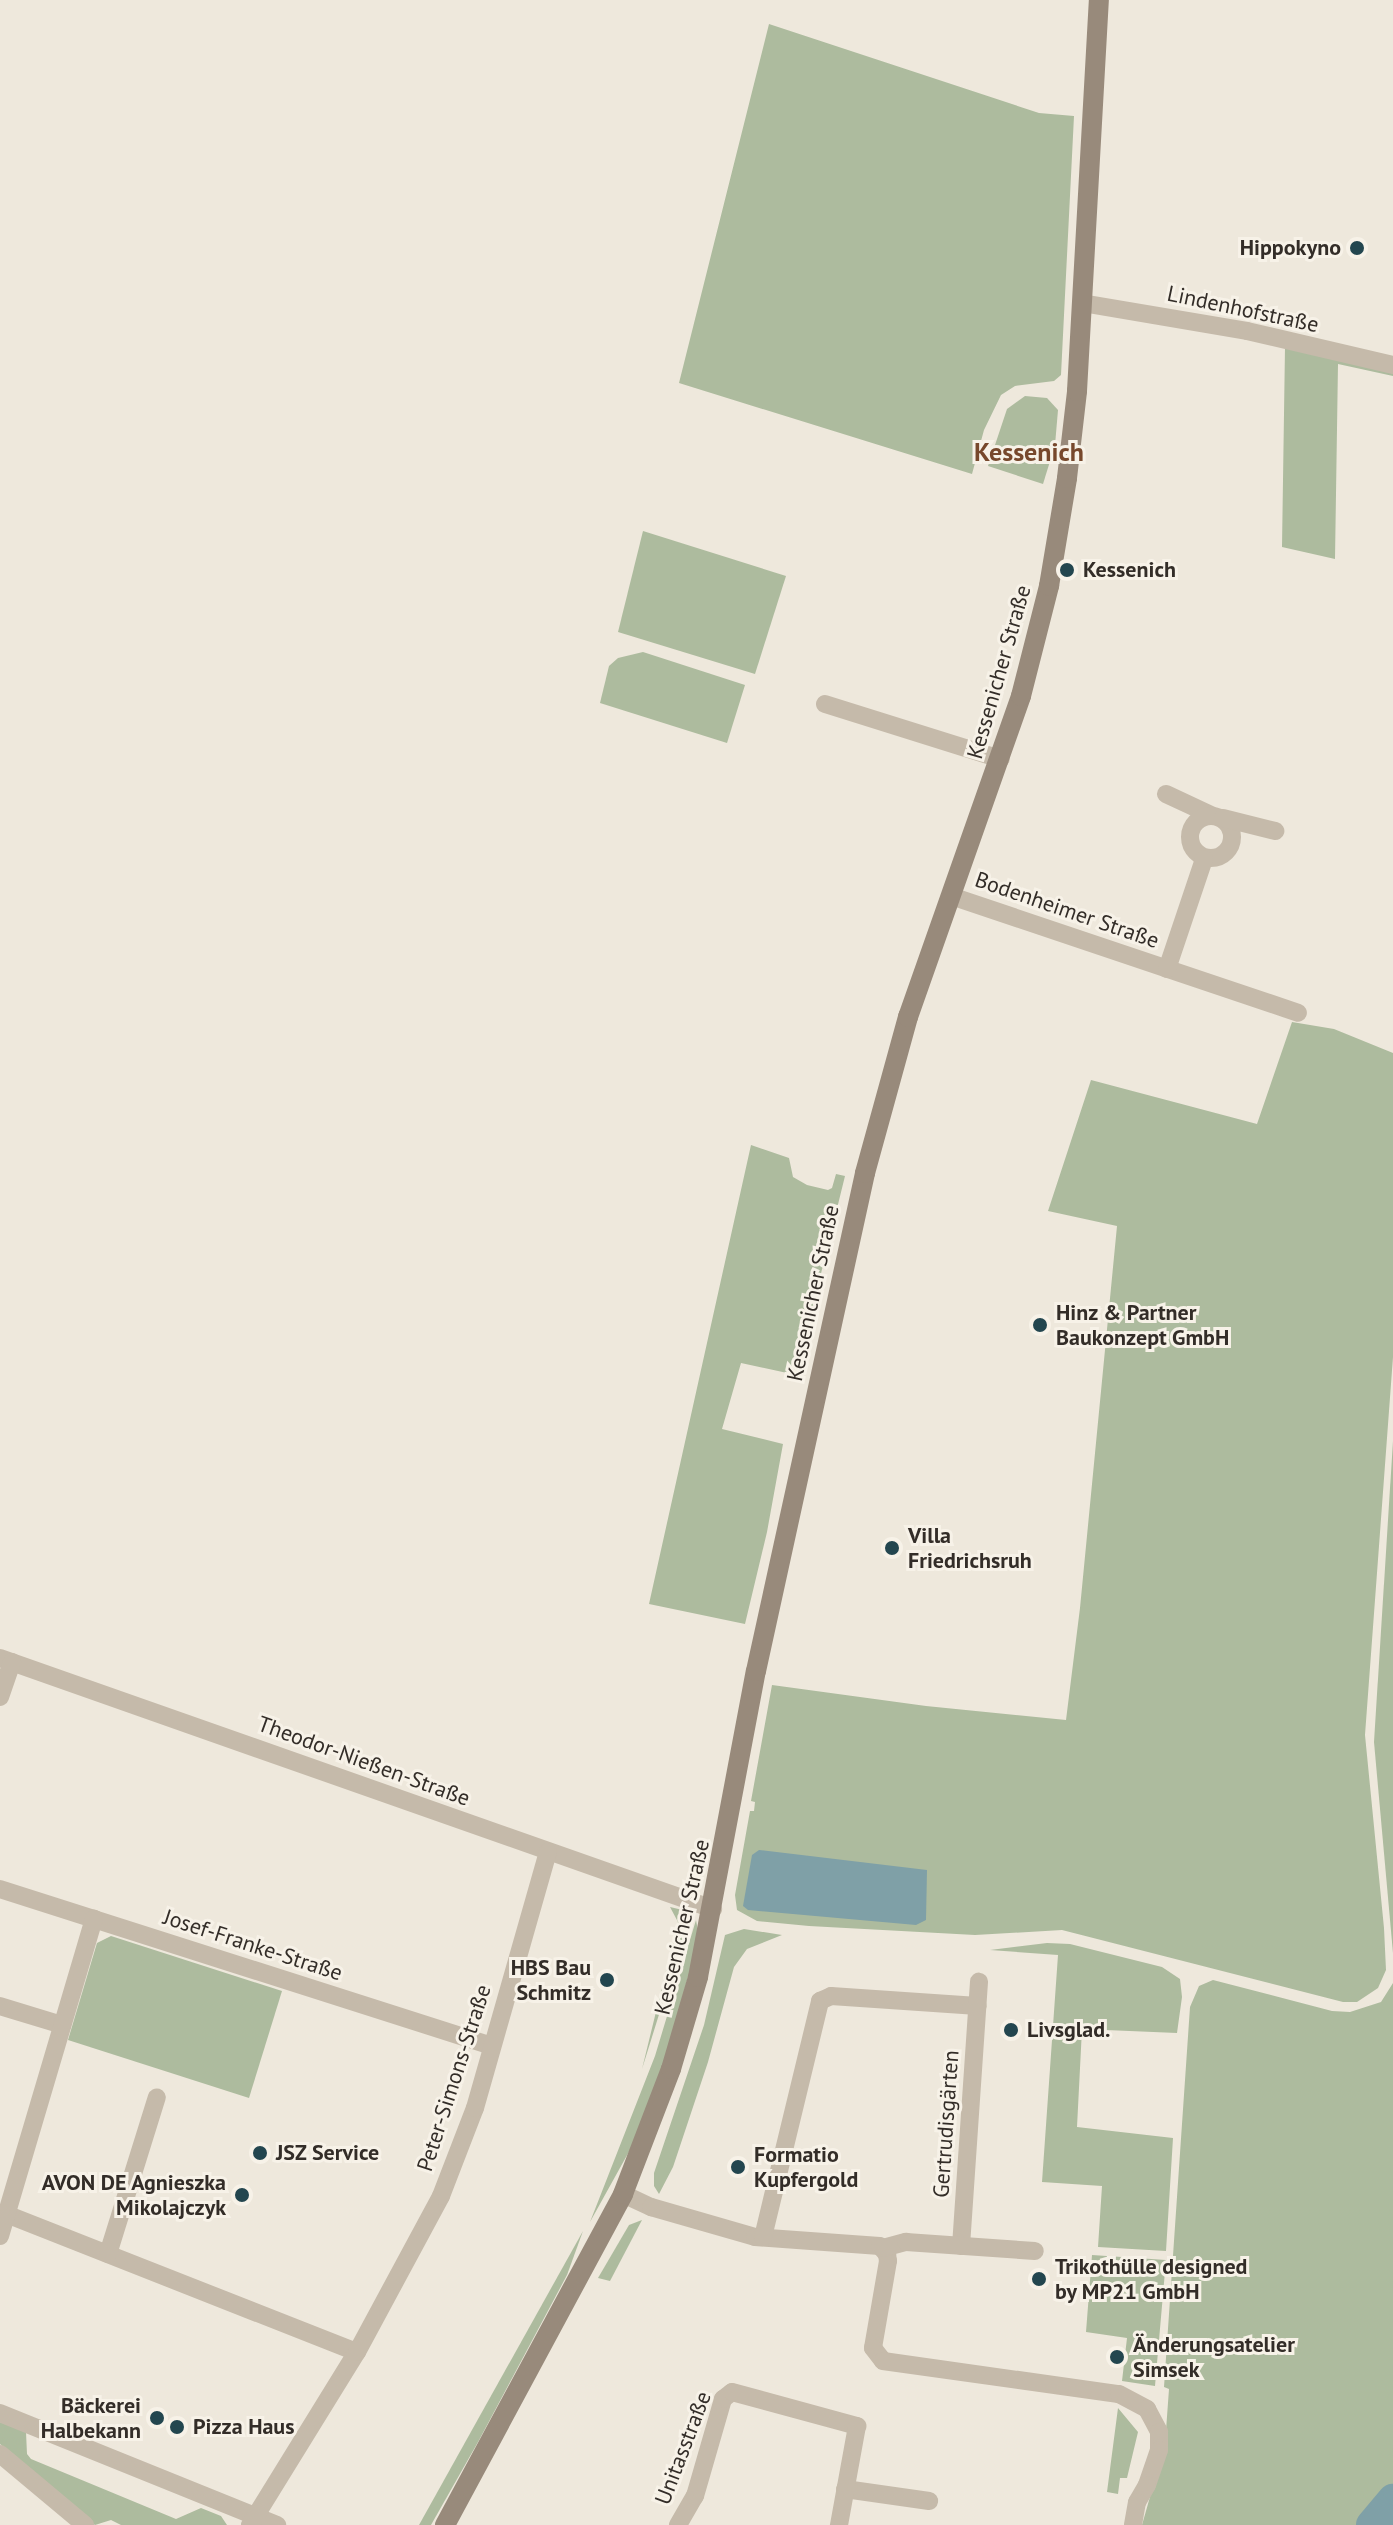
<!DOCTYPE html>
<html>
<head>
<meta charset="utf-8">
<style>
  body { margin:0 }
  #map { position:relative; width:1393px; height:2525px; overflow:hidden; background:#eee8dc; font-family:"PT Sans",sans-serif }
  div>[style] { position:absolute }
  .green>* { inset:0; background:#adbb9e }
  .water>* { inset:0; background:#7fa0a7 }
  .river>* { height:32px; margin:-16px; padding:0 16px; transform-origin:16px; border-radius:16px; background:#7fa0a7 }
  .street>* { height:18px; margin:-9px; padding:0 9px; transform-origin:9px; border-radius:9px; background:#c5baaa }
  .street>.ring { margin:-9px; padding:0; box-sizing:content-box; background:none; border:18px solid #c5baaa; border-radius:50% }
  .secondary>* { height:20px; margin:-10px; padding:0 10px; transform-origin:10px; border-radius:10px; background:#988a7b }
  .dots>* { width:22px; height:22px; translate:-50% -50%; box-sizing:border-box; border:4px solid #f7f2e8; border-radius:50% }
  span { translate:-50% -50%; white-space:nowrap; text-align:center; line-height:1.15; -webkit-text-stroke:6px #f7f2e8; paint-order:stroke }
  .poi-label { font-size:22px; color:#332d28; font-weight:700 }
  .right { translate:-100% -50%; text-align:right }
  .left { translate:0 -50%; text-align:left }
  .street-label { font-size:22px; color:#332d28 }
  .quarter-label { font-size:26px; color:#77482c; font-weight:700 }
</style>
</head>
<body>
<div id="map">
  <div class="green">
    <i style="clip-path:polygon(769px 24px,1039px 113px,1074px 116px,1061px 375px,1054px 381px,1015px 386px,1001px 395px,984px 430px,972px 474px,679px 383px)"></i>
    <i style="clip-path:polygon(1285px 347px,1393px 370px,1393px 376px,1338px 364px,1335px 559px,1282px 547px)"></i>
    <i style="clip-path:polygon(1025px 396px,1047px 398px,1058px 410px,1055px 445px,1043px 484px,988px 466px,1007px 409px)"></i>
    <i style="clip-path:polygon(643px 531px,786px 576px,755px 674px,618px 632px)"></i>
    <i style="clip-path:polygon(643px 652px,745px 685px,727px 743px,600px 703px,609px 666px,618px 658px)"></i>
    <i style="clip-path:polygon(1292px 1022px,1334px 1029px,1393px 1053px,1393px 1357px,1365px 1735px,1384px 1928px,1386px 1970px,1378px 1988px,1357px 2002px,1343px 2002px,1062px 1930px,975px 1935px,809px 1926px,757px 1921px,737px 1910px,735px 1895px,750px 1811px,754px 1811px,755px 1802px,751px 1801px,772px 1685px,926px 1706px,1066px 1720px,1080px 1608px,1117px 1226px,1048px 1211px,1091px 1080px,1257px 1124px)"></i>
    <i style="clip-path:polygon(751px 1145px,789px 1158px,793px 1177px,807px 1185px,828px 1190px,832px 1188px,836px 1174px,845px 1176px,813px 1306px,801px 1376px,741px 1363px,722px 1429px,783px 1444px,767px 1532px,745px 1624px,649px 1604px)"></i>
    <i style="clip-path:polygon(1393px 1441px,1393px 1953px,1374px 1742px)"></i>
    <i style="clip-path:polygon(670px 1907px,691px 1912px,642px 2069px,678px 1922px)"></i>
    <i style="clip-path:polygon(696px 1920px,699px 1936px,668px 2051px,631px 2148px,590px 2222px,655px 2056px)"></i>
    <i style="clip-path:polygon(744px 1929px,782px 1935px,747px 1949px,734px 1967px,708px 2062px,673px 2167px,659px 2194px,654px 2186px,654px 2173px,704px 2025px,725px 1935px)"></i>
    <i style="clip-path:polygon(111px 1936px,282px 1991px,249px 2098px,68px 2040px,97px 1943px)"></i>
    <i style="clip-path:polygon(1047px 1943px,1070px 1944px,1162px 1967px,1180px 1979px,1182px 1997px,1177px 2033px,1082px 2029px,1077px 2127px,1173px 2138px,1166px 2251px,1098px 2247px,1102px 2186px,1042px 2182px,1058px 1955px,990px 1950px)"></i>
    <i style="clip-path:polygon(1213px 1980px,1332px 2011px,1350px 2012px,1381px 2002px,1393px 1983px,1393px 2484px,1362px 2525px,1142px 2525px,1165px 2444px,1169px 2389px,1164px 2387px,1190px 2007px,1199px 1986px)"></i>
    <i style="clip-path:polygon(642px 2220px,610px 2281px,598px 2278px,629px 2225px)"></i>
    <i style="clip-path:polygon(583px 2231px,567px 2275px,478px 2442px,431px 2525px,419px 2525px)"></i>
    <i style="clip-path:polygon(1092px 2255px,1166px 2260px,1155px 2386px,1122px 2381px,1127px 2338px,1086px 2332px)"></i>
    <i style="clip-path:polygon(1118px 2408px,1138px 2432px,1127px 2478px,1120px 2478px,1118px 2494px,1107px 2492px)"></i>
    <i style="clip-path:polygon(0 2422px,26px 2432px,27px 2454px,31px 2459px,176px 2519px,201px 2508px,221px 2516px,227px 2525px,121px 2525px,111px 2520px,95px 2525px,56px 2496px,0 2444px)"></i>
  </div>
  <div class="water">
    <i style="clip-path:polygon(759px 1850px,927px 1870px,926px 1920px,916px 1925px,748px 1910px,743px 1906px,752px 1855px)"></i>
  </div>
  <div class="river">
    <i style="left:1372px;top:2525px;width:33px;rotate:-50deg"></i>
  </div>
  <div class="street">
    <i style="left:1082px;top:303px;width:167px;rotate:9.6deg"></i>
    <i style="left:1247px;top:331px;width:150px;rotate:13.1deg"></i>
    <i style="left:825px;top:704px;width:184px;rotate:17.4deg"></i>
    <i style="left:1166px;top:794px;width:50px;rotate:25deg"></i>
    <i class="ring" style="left:1190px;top:816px;width:24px;height:24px"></i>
    <i style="left:1223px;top:818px;width:54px;rotate:14deg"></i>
    <i style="left:951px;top:896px;width:366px;rotate:18.6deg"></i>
    <i style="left:1167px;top:969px;width:116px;rotate:-71.4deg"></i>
    <i style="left:0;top:1658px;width:756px;rotate:19.39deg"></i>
    <i style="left:0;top:1697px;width:37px;rotate:-71deg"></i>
    <i style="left:0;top:1889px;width:516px;rotate:17.7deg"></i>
    <i style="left:0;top:2006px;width:65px;rotate:17deg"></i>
    <i style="left:623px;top:2194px;width:31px;rotate:25deg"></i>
    <i style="left:651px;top:2207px;width:108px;rotate:16.1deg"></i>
    <i style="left:755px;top:2237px;width:125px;rotate:4.1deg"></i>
    <i style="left:880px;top:2246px;width:11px;rotate:49deg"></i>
    <i style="left:887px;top:2254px;width:7px;rotate:82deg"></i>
    <i style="left:888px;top:2261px;width:88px;rotate:99.8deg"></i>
    <i style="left:873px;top:2348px;width:16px;rotate:52deg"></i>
    <i style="left:883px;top:2361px;width:238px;rotate:8deg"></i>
    <i style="left:1119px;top:2394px;width:32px;rotate:28deg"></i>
    <i style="left:1147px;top:2409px;width:26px;rotate:62deg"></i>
    <i style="left:1159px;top:2432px;width:18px;rotate:90deg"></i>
    <i style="left:1159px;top:2450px;width:37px;rotate:109deg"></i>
    <i style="left:1147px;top:2485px;width:20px;rotate:120deg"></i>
    <i style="left:1137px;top:2502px;width:23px;rotate:100deg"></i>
    <i style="left:6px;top:2214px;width:377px;rotate:21.5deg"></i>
    <i style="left:0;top:2236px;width:331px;rotate:-73.5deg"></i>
    <i style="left:763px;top:2237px;width:243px;rotate:-76.4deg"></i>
    <i style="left:820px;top:2001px;width:12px;rotate:-24deg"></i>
    <i style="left:831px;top:1996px;width:147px;rotate:3.9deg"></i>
    <i style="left:961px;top:2246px;width:265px;rotate:-86.1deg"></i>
    <i style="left:883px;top:2248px;width:24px;rotate:-15deg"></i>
    <i style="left:906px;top:2242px;width:129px;rotate:4deg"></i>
    <i style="left:108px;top:2254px;width:164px;rotate:-72.7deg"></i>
    <i style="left:0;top:2413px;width:299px;rotate:22deg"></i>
    <i style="left:0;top:2454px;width:111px;rotate:39.9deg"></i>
    <i style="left:845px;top:2489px;width:85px;rotate:8.1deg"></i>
    <i style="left:250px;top:2525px;width:203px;rotate:-58.3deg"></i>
    <i style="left:357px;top:2352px;width:177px;rotate:-61.7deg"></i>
    <i style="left:441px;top:2196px;width:94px;rotate:-68.9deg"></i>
    <i style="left:475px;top:2108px;width:266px;rotate:-74.1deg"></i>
    <i style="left:678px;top:2525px;width:34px;rotate:-60deg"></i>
    <i style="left:695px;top:2496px;width:101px;rotate:-73.9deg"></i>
    <i style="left:723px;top:2399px;width:11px;rotate:-38deg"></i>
    <i style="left:732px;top:2392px;width:130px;rotate:15.2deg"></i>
    <i style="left:857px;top:2426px;width:101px;rotate:100.3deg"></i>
  </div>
  <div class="secondary">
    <i style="left:445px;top:2525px;width:376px;rotate:-61.7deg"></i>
    <i style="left:623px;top:2194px;width:134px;rotate:-69deg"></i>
    <i style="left:671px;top:2069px;width:96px;rotate:-73.6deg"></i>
    <i style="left:698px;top:1977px;width:311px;rotate:-79.3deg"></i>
    <i style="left:756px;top:1671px;width:510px;rotate:-77.65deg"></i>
    <i style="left:865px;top:1173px;width:162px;rotate:-74.6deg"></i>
    <i style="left:908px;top:1017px;width:340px;rotate:-70.6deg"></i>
    <i style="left:1021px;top:696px;width:114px;rotate:-75.7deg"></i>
    <i style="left:1049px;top:586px;width:109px;rotate:-80.5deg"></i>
    <i style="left:1067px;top:478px;width:88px;rotate:-83.4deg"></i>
    <i style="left:1077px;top:391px;width:392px;rotate:-86.8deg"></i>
  </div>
  <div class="dots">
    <i style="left:1357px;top:248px;background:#23464f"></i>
    <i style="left:1067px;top:570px;background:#23464f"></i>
    <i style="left:1040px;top:1325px;background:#23464f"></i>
    <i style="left:892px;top:1548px;background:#23464f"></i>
    <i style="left:607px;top:1980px;background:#23464f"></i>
    <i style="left:1011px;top:2030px;background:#23464f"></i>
    <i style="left:260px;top:2153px;background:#23464f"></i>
    <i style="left:738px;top:2167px;background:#23464f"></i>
    <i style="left:242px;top:2195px;background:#23464f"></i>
    <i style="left:1039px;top:2279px;background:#23464f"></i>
    <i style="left:1117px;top:2357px;background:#23464f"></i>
    <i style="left:157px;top:2418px;background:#23464f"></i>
    <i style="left:177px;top:2427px;background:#23464f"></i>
  </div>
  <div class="poi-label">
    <span class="right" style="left:1341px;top:248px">Hippokyno</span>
    <span class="left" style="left:1083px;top:570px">Kessenich</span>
    <span class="left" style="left:1056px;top:1325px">Hinz &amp; Partner<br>Baukonzept GmbH</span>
    <span class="left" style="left:908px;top:1548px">Villa<br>Friedrichsruh</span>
    <span class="right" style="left:591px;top:1980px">HBS Bau<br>Schmitz</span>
    <span class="left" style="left:1027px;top:2030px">Livsglad.</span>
    <span class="left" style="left:276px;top:2153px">JSZ Service</span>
    <span class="left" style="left:754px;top:2167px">Formatio<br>Kupfergold</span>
    <span class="right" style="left:226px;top:2195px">AVON DE Agnieszka<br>Mikolajczyk</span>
    <span class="left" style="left:1055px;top:2279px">Trikothülle designed<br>by MP21 GmbH</span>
    <span class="left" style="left:1133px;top:2357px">Änderungsatelier<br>Simsek</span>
    <span class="right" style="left:141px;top:2418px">Bäckerei<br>Halbekann</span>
    <span class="left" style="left:193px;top:2427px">Pizza Haus</span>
  </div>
  <div class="street-label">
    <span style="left:1243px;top:309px;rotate:12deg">Lindenhofstraße</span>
    <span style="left:999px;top:672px;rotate:-74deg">Kessenicher Straße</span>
    <span style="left:1067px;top:910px;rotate:19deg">Bodenheimer Straße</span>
    <span style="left:813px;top:1293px;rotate:-78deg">Kessenicher Straße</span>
    <span style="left:364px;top:1761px;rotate:20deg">Theodor-Nießen-Straße</span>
    <span style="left:682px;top:1927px;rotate:-77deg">Kessenicher Straße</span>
    <span style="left:253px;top:1945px;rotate:18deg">Josef-Franke-Straße</span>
    <span style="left:454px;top:2078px;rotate:-72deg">Peter-Simons-Straße</span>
    <span style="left:946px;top:2124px;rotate:-86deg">Gertrudisgärten</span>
    <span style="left:683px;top:2448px;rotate:-69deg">Unitasstraße</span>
  </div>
  <div class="quarter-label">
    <span style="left:1029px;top:452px">Kessenich</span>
  </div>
</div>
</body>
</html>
